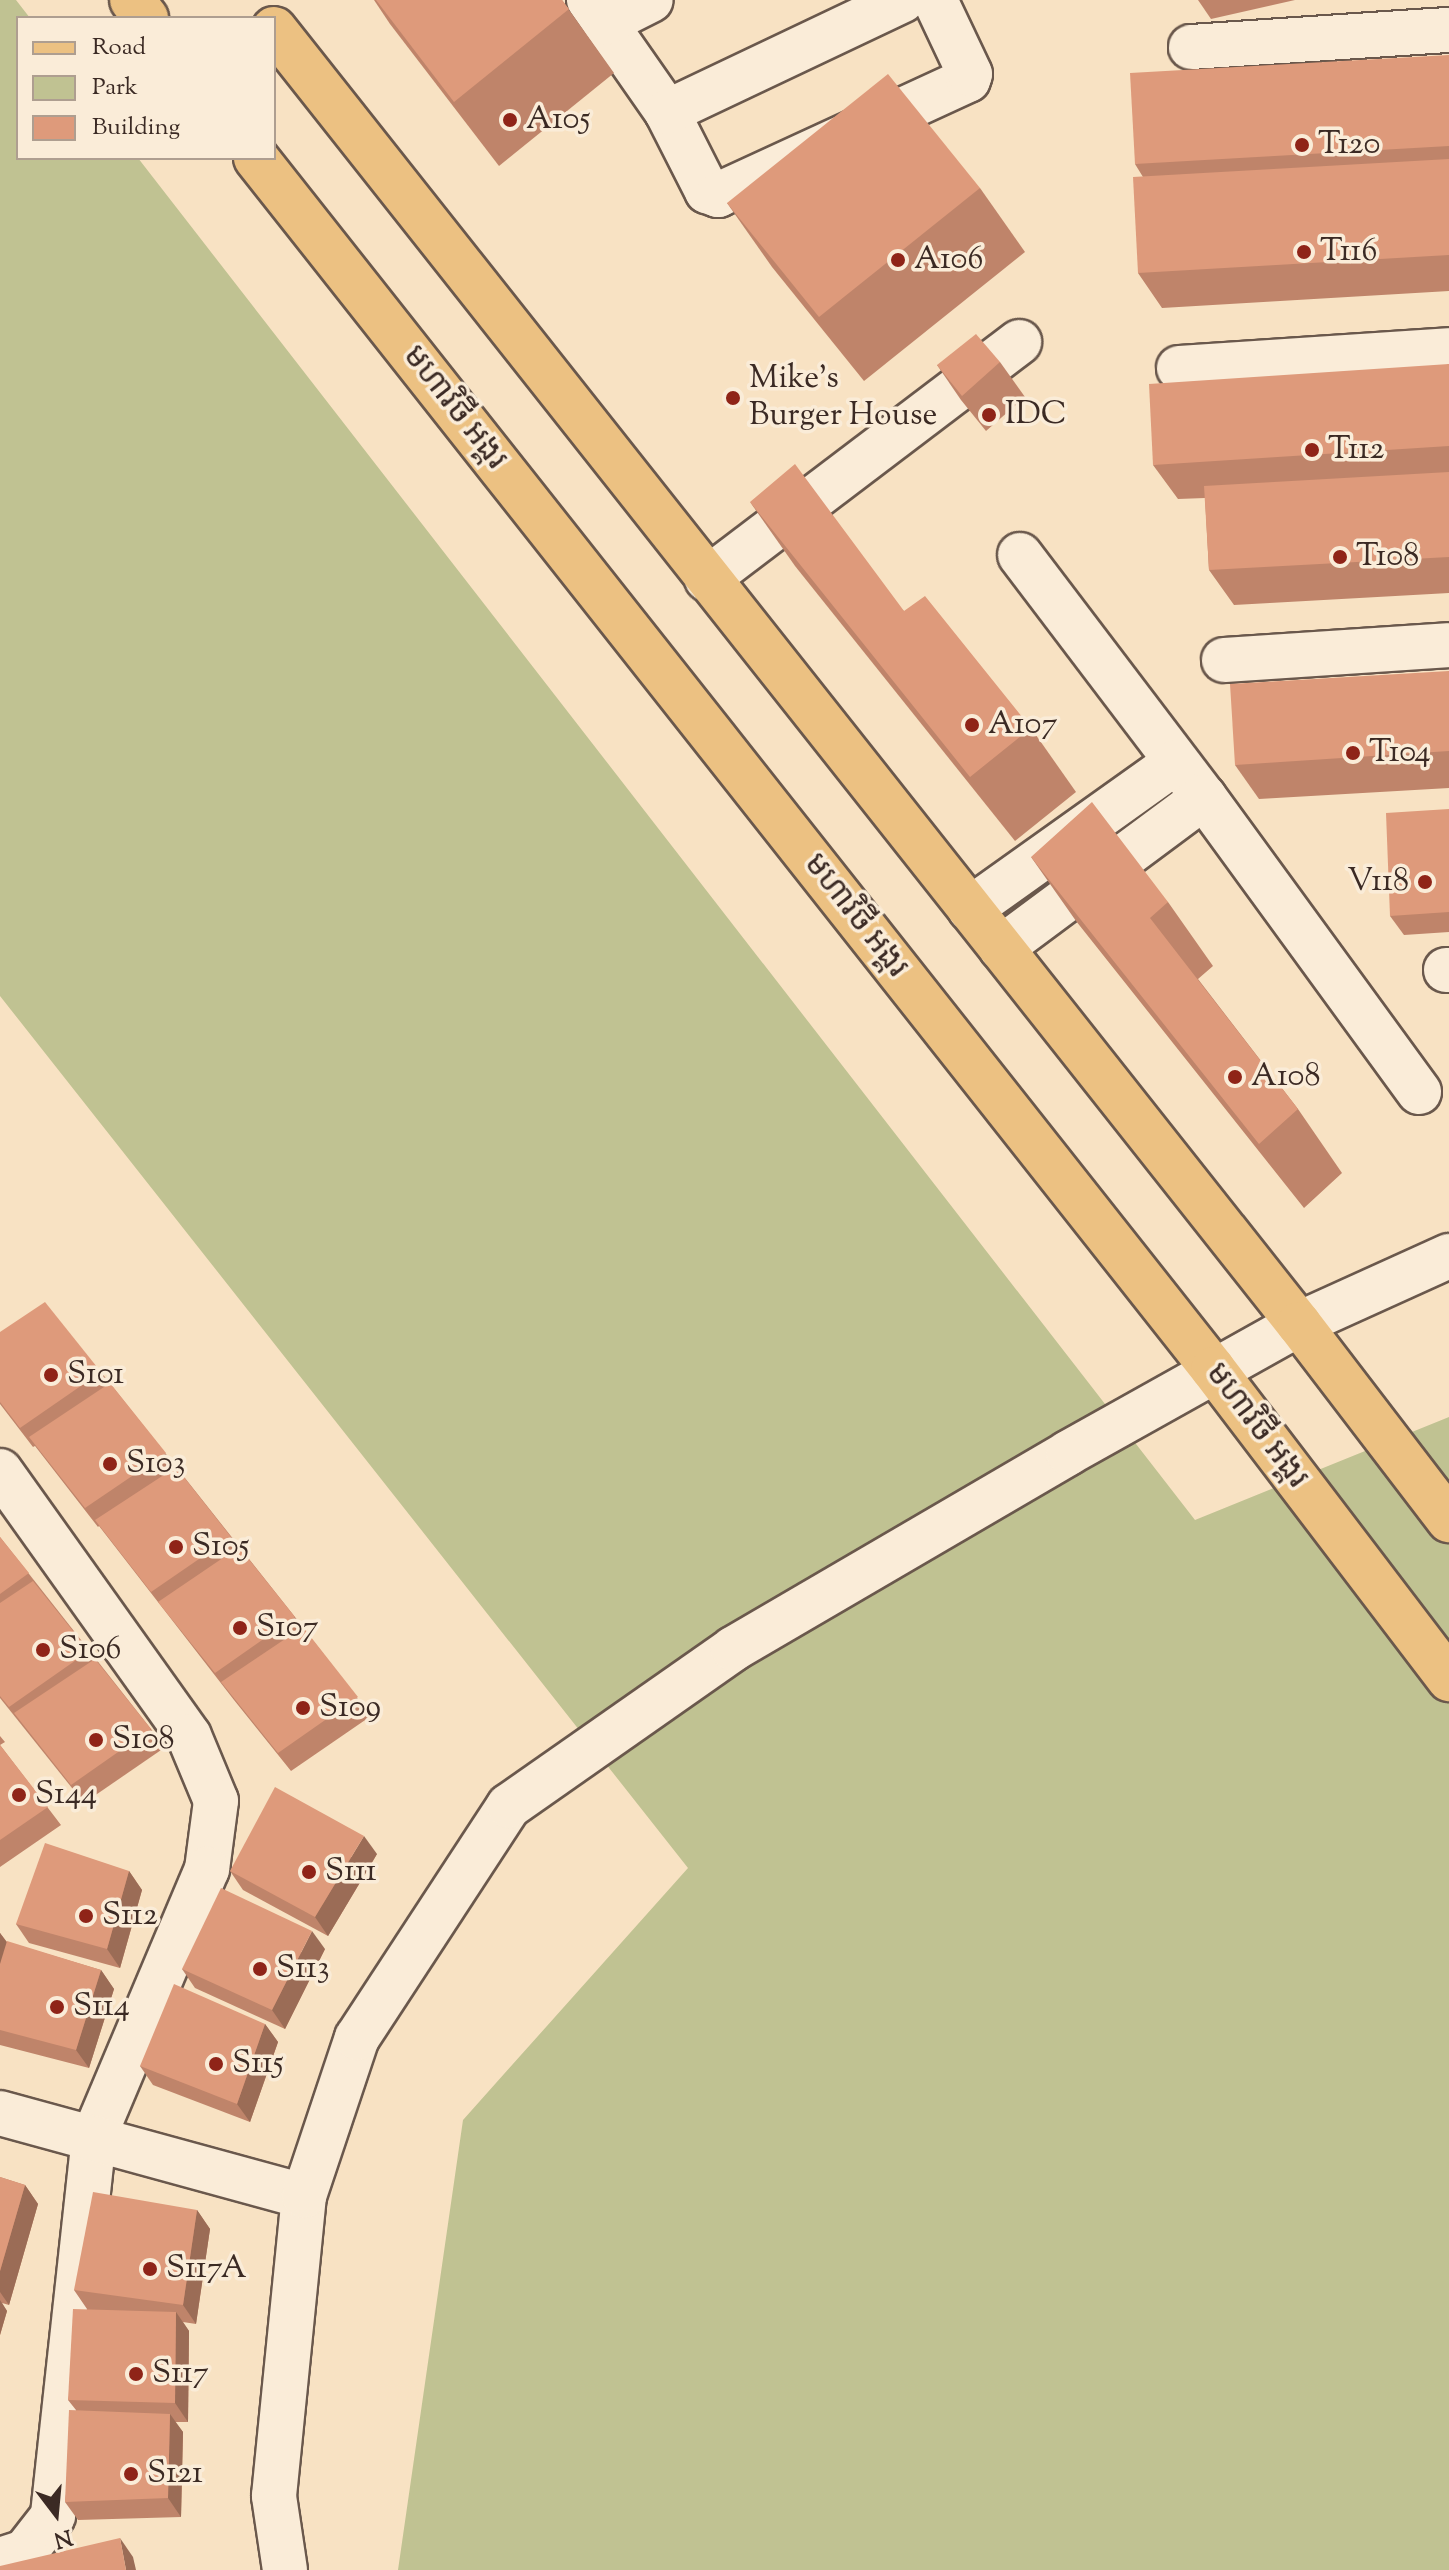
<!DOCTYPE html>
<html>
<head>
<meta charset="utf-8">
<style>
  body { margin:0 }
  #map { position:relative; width:1449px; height:2570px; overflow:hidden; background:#f8e2c3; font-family:"Sorts Mill Goudy","Noto Sans Khmer",serif }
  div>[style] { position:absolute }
  .green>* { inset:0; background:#c0c292 }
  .roads { filter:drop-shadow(2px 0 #6a584c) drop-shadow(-2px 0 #6a584c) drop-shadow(0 2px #6a584c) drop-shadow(0 -2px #6a584c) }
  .minor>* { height:44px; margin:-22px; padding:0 22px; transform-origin:22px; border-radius:22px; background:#faecd8 }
  .major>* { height:44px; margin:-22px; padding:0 22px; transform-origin:22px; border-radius:22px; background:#ecc182 }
  .wall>* { inset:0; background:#bf846a }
  .shaded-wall>* { inset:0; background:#9b6c56 }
  .building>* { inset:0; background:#de9a7b }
  .dots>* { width:22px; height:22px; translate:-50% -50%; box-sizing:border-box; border:4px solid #faecd8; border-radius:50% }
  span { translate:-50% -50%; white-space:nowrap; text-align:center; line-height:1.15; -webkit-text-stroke:7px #faecd8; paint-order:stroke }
  .poi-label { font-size:32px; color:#3b2a24 }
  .left { translate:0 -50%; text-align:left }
  .right { translate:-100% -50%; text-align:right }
  .street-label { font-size:32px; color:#3b2a24 }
  .legend { position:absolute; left:16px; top:16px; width:260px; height:144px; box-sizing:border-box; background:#faecd8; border:2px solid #ae9e90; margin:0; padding:10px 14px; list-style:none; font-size:24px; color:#3b2a24 }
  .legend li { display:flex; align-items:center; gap:16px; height:40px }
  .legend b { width:40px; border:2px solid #ae9e90 }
  .north { position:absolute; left:16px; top:2474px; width:80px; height:80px; -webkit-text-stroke:6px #faecd8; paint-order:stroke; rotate:164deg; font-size:22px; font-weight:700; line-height:32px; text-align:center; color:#3b2a24 }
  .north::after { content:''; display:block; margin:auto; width:28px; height:36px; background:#3b2a24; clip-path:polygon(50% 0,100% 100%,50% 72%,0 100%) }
</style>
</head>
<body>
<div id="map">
  <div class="green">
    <i style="clip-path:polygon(0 0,16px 0,30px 18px,18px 18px,18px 158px,138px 158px,1195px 1520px,1449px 1417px,1449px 2570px,398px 2570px,463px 2120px,688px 1868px,0 996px)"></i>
  </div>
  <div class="roads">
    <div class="minor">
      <i style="left:589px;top:0;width:136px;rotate:55.1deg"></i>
      <i style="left:667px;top:112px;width:89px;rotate:63.1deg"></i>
      <i style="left:707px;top:191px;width:12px;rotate:20deg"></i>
      <i style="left:718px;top:195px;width:275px;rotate:-24.7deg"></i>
      <i style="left:968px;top:80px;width:6px;rotate:-72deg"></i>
      <i style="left:970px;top:74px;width:82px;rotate:-115.3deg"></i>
      <i style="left:605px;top:23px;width:51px;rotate:-26.6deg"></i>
      <i style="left:1191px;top:47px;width:259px;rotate:-3.8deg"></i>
      <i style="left:667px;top:112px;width:261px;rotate:-25.4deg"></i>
      <i style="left:1179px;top:368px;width:271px;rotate:-3.8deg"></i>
      <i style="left:1020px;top:555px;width:304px;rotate:52.8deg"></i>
      <i style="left:1204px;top:797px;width:365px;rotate:53.9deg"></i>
      <i style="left:707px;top:579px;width:392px;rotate:-37.2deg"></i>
      <i style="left:1224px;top:660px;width:225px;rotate:-3.8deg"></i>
      <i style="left:970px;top:909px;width:253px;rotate:-35.5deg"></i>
      <i style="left:1001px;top:948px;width:253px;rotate:-36.6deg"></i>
      <i style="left:1446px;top:970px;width:3px"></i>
      <i style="left:0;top:1471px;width:325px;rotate:54.5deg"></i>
      <i style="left:189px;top:1736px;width:70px;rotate:67.4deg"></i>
      <i style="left:216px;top:1801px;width:69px;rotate:97.5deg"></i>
      <i style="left:207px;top:1869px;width:291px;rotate:112.9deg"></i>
      <i style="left:94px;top:2137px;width:381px;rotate:96.2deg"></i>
      <i style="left:53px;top:2516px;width:46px;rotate:127.9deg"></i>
      <i style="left:25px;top:2552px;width:26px;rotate:162deg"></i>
      <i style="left:0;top:2113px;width:315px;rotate:15.3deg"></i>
      <i style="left:285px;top:2570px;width:75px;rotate:-98.5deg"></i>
      <i style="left:274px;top:2496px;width:301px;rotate:-84.3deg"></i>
      <i style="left:304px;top:2196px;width:167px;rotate:-71.5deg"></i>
      <i style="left:357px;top:2038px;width:277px;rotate:-56.8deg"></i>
      <i style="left:509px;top:1806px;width:274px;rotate:-35deg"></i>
      <i style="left:733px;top:1649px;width:388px;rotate:-30.3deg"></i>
      <i style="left:1068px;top:1453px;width:265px;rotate:-29.2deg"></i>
      <i style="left:1299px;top:1324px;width:165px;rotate:-24.4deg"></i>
    </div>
    <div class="major">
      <i style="left:132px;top:0;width:23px;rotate:52deg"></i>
      <i style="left:274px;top:29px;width:1652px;rotate:51.64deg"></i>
      <i style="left:1299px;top:1324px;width:247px;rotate:52.6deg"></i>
      <i style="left:256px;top:158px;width:1543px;rotate:51.68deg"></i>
      <i style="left:1213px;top:1369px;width:390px;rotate:52.7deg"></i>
    </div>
  </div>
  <div class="wall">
    <i style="clip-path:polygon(374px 0,562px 0,614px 73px,499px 166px,390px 24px)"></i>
    <i style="clip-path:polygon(1198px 0,1295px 0,1211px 19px)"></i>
    <i style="clip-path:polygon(1449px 55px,1449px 291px,1162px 308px,1138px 273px,1143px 177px,1135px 164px)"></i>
    <i style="clip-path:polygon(980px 188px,1025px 252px,864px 381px,772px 267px,727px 203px)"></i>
    <i style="clip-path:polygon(1000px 362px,1025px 397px,986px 431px,961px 400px,937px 365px)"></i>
    <i style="clip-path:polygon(1449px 364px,1449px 593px,1234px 605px,1209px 570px,1205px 498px,1178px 499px,1153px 465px)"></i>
    <i style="clip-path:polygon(750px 502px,904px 611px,1031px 728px,1076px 792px,1015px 841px,795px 566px)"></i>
    <i style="clip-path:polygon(1449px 671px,1449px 788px,1259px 799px,1235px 765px)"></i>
    <i style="clip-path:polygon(1449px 809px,1449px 932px,1404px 935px,1390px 916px)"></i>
    <i style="clip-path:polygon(1031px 857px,1168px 902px,1213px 966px,1198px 979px,1298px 1109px,1342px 1173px,1304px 1208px,1076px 921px)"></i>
    <i style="clip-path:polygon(0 1332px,101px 1372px,295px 1617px,371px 1716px,291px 1771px,234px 1700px,99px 1526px,98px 1527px,35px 1446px,33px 1447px,0 1404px)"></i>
    <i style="clip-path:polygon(0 1537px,151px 1729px,164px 1748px,84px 1803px,0 1698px)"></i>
    <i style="clip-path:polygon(0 1736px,5px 1742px,0 1745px,61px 1825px,0 1867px)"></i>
    <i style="clip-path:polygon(377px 1854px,328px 1936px,243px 1890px,230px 1871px)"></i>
    <i style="clip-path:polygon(129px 1871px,142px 1890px,120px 1968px,29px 1943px,16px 1924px)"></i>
    <i style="clip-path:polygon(0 1933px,7px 1942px,101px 1970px,114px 1989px,89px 2068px,0 2045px)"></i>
    <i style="clip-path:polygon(325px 1949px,285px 2029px,195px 1988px,182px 1969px)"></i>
    <i style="clip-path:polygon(265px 2024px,278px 2042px,250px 2122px,153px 2085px,140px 2066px)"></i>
    <i style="clip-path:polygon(0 2177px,25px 2185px,38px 2204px,9px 2305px,2px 2303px,7px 2311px,0 2335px)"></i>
    <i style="clip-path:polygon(197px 2210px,210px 2229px,196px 2324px,183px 2322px,189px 2331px,188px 2422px,175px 2422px,183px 2432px,181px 2517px,78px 2520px,65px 2502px,76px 2410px,68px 2400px,87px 2309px,74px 2290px)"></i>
  </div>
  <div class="shaded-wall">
    <i style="clip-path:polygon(364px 1836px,377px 1854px,328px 1936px,315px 1917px)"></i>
    <i style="clip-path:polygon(129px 1871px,142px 1890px,120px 1968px,107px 1949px)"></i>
    <i style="clip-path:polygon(312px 1931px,325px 1949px,285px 2029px,272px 2010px)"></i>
    <i style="clip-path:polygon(0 1933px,8px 1944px,0 1969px)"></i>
    <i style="clip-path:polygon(101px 1970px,114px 1989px,89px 2068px,76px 2050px)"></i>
    <i style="clip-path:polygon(265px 2024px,278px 2042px,250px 2122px,237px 2104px)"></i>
    <i style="clip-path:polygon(25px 2185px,38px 2204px,9px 2305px,0 2292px,0 2271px)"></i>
    <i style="clip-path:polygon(197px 2210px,210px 2229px,196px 2324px,183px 2305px)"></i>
    <i style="clip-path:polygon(0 2300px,7px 2311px,0 2335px)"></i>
    <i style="clip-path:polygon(176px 2312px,189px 2331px,188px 2422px,175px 2403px)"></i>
    <i style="clip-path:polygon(170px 2414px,183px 2432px,181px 2517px,168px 2498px)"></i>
    <i style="clip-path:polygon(120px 2538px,133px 2557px,136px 2570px,126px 2570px)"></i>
  </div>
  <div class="building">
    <i style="clip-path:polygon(376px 0,562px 0,569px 9px,454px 102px)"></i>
    <i style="clip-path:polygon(1449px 55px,1449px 146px,1135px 164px,1130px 73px)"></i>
    <i style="clip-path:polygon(888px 74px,980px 188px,819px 317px,727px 203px)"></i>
    <i style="clip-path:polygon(1449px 159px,1449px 255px,1138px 273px,1133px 177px)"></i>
    <i style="clip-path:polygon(976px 334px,1000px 362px,962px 396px,937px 365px)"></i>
    <i style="clip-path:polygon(1449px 364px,1449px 446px,1153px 465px,1149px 384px)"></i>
    <i style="clip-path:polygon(795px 464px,904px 611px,925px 596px,1031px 728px,970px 777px,750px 502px)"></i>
    <i style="clip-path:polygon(1449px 472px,1449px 557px,1209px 570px,1204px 486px)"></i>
    <i style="clip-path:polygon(1449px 671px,1449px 751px,1235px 765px,1230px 684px)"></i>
    <i style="clip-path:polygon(1092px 802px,1168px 902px,1150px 918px,1298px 1109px,1259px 1144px,1031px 857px)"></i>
    <i style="clip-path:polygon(1449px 809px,1449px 912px,1390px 916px,1386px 813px)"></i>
    <i style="clip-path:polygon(45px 1302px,101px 1372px,20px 1428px,0 1402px,0 1332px)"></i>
    <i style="clip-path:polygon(110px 1383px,166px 1453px,85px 1508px,29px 1437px)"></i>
    <i style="clip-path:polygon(176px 1467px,231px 1537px,151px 1592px,95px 1520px)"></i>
    <i style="clip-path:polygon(0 1537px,29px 1573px,0 1594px)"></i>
    <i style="clip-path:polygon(239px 1547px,295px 1617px,215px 1673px,158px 1602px)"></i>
    <i style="clip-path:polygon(33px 1581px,89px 1651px,9px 1707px,0 1696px,0 1603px)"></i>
    <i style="clip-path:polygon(303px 1627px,358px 1697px,278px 1753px,221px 1682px)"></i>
    <i style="clip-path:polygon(95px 1659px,151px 1729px,71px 1785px,14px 1713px)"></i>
    <i style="clip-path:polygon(0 1745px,48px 1807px,0 1840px)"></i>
    <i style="clip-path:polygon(275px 1787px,364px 1836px,315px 1917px,230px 1871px)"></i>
    <i style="clip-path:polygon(45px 1843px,129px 1871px,107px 1949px,16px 1924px)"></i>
    <i style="clip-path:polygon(221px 1888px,312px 1931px,272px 2010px,182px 1969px)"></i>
    <i style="clip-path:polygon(7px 1941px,101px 1970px,76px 2050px,0 2030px,0 1964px)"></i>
    <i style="clip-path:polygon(174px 1984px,265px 2024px,237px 2104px,140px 2066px)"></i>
    <i style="clip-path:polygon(0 2177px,25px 2185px,0 2271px)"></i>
    <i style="clip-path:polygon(93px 2192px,197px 2210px,183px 2305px,74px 2290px)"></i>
    <i style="clip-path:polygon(73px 2309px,176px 2312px,175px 2403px,68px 2400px)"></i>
    <i style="clip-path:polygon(69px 2410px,170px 2414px,168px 2498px,65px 2502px)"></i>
    <i style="clip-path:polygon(120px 2538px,126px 2570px,0 2570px,0 2566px)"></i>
  </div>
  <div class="dots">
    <i style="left:510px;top:120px;background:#8f2418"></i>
    <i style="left:1302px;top:145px;background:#8f2418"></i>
    <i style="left:1304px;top:252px;background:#8f2418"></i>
    <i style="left:898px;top:260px;background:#8f2418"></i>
    <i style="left:733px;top:398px;background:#8f2418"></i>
    <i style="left:989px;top:415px;background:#8f2418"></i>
    <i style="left:1312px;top:450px;background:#8f2418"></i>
    <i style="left:1340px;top:557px;background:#8f2418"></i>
    <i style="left:972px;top:725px;background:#8f2418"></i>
    <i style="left:1353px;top:753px;background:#8f2418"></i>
    <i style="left:1425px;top:882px;background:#8f2418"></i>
    <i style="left:1235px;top:1077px;background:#8f2418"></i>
    <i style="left:51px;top:1375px;background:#8f2418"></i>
    <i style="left:110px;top:1464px;background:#8f2418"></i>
    <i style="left:176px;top:1547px;background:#8f2418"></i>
    <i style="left:240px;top:1628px;background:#8f2418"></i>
    <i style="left:43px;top:1650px;background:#8f2418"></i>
    <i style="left:303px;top:1708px;background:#8f2418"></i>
    <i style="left:96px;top:1740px;background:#8f2418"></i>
    <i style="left:19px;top:1795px;background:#8f2418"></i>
    <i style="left:309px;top:1872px;background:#8f2418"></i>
    <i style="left:86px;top:1916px;background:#8f2418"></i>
    <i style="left:260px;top:1969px;background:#8f2418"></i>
    <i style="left:57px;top:2007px;background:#8f2418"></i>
    <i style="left:216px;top:2064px;background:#8f2418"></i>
    <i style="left:150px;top:2269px;background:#8f2418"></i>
    <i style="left:136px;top:2374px;background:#8f2418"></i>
    <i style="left:131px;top:2474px;background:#8f2418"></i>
  </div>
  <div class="poi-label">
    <span class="left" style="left:526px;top:120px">A105</span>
    <span class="left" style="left:1318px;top:145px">T120</span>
    <span class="left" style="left:1320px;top:252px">T116</span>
    <span class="left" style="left:914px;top:260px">A106</span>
    <span class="left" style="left:749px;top:398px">Mike's<br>Burger House</span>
    <span class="left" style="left:1005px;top:415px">IDC</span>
    <span class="left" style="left:1328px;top:450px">T112</span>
    <span class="left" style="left:1356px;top:557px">T108</span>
    <span class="left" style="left:988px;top:725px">A107</span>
    <span class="left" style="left:1369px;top:753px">T104</span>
    <span class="right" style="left:1409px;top:882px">V118</span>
    <span class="left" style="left:1251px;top:1077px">A108</span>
    <span class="left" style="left:67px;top:1375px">S101</span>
    <span class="left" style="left:126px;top:1464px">S103</span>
    <span class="left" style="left:192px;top:1547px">S105</span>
    <span class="left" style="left:256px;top:1628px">S107</span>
    <span class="left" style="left:59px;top:1650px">S106</span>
    <span class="left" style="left:319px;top:1708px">S109</span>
    <span class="left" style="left:112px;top:1740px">S108</span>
    <span class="left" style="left:35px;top:1795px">S144</span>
    <span class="left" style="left:325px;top:1872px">S111</span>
    <span class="left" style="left:102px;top:1916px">S112</span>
    <span class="left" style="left:276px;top:1969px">S113</span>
    <span class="left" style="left:73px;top:2007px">S114</span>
    <span class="left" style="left:232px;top:2064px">S115</span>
    <span class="left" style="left:166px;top:2269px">S117A</span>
    <span class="left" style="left:152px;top:2374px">S117</span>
    <span class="left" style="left:147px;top:2474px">S121</span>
  </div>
  <div class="street-label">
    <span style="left:454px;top:408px;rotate:52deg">មហាវិថី អង្គរ</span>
    <span style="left:855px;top:916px;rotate:52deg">មហាវិថី អង្គរ</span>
    <span style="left:1256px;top:1426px;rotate:53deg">មហាវិថី អង្គរ</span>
  </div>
  <ul class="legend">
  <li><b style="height:10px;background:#ecc182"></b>Road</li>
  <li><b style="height:22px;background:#c0c292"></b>Park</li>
  <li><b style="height:22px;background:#de9a7b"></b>Building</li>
  </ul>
  <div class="north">N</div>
</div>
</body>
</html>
